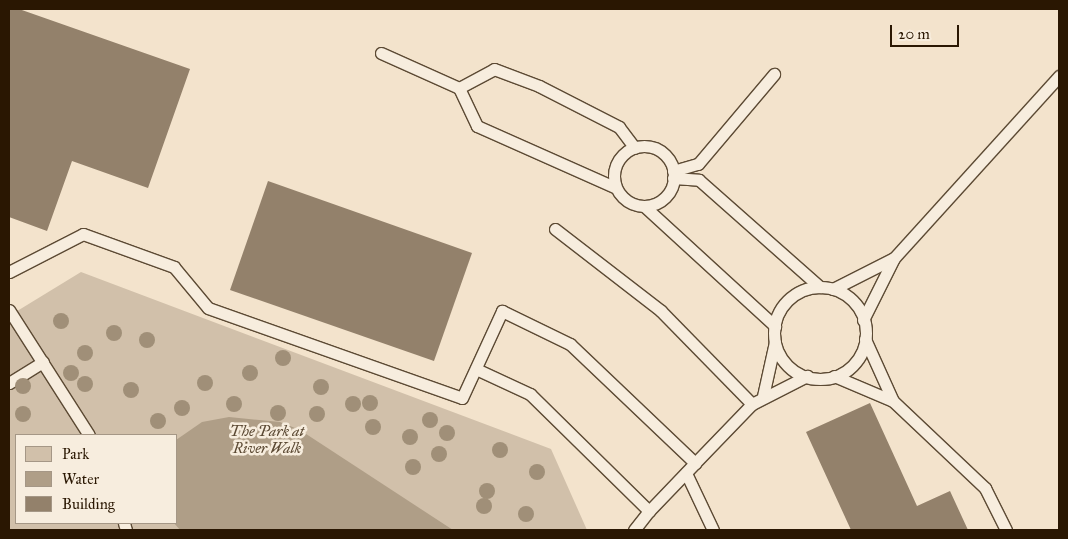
<!DOCTYPE html>
<html>
<head>
<meta charset="utf-8">
<style>
  body { margin:0 }
  #map { position:relative; width:1068px; height:539px; overflow:hidden; background:#f3e3cc; font-family:"IM FELL Great Primer",serif }
  div>[style] { position:absolute }
  .green>* { inset:0; background:#d1c0aa }
  .water>* { inset:0; background:#af9e87 }
  .building>* { inset:0; background:#93816b }
  .roads { filter:drop-shadow(1px 0 #5c4a34) drop-shadow(-1px 0 #5c4a34) drop-shadow(0 1px #5c4a34) drop-shadow(0 -1px #5c4a34) }
  .service>* { height:11px; margin:-5.5px; padding:0 5.5px; transform-origin:5.5px; border-radius:5.5px; background:#f7edde }
  .service>.ring { margin:-5.5px; padding:0; box-sizing:content-box; background:none; border:11px solid #f7edde; border-radius:50% }
  .trees>* { width:16px; height:16px; margin:-8px; border-radius:50%; background:#a08f78 }
  span { translate:-50% -50%; white-space:nowrap; text-align:center; line-height:1.15; -webkit-text-stroke:5px #f7edde; paint-order:stroke }
  .park-label { font-size:15px; color:#5c4a34; font-style:italic }
  .frame { position:absolute; inset:0; border:10px solid #2a1702; pointer-events:none }
  .legend { position:absolute; left:15px; top:434px; width:162px; height:90px; box-sizing:border-box; background:#f7edde; border:1px solid #a59786; margin:0; padding:6px 9px; list-style:none; font-size:15px; color:#2a1702 }
  .legend li { display:flex; align-items:center; gap:10px; height:25px }
  .legend b { width:25px; border:1px solid #a59786 }
  .scale { position:absolute; left:890px; top:25px; width:69px; height:22px; box-sizing:border-box; border:2px solid #2a1702; border-top:0; padding-left:6px; font-size:15px; line-height:18px; white-space:nowrap; color:#2a1702; -webkit-text-stroke:4px #f7edde; paint-order:stroke }
</style>
</head>
<body>
<div id="map">
  <div class="green">
    <i style="clip-path:polygon(evenodd,81px 272px,551px 449px,587px 530px,9px 530px,9px 316px,81px 272px,16px 435px,176px 435px,176px 523px,16px 523px,16px 435px)"></i>
  </div>
  <div class="water">
    <i style="clip-path:polygon(229px 417px,280px 422px,300px 430px,453px 530px,180px 530px,174px 523px,176px 440px,202px 422px)"></i>
  </div>
  <div class="building">
    <i style="clip-path:polygon(9px 9px,19px 9px,190px 69px,148px 188px,72px 161px,47px 231px,9px 217px)"></i>
    <i style="clip-path:polygon(268px 181px,472px 253px,434px 361px,230px 290px)"></i>
    <i style="clip-path:polygon(870px 403px,917px 506px,950px 491px,968px 530px,851px 530px,806px 432px)"></i>
  </div>
  <div class="roads">
    <div class="service">
      <i style="left:381px;top:53px;width:85px;rotate:24.2deg"></i>
      <i style="left:459px;top:88px;width:42px;rotate:64.7deg"></i>
      <i style="left:477px;top:126px;width:152px;rotate:24deg"></i>
      <i style="left:459px;top:88px;width:40px;rotate:-28deg"></i>
      <i style="left:494px;top:69px;width:48px;rotate:20.7deg"></i>
      <i style="left:539px;top:86px;width:90px;rotate:27.1deg"></i>
      <i style="left:619px;top:127px;width:26px;rotate:53deg"></i>
      <i class="ring" style="left:614px;top:146px;width:49px;height:49px"></i>
      <i style="left:673px;top:171px;width:26px;rotate:-16deg"></i>
      <i style="left:698px;top:164px;width:118px;rotate:-49.8deg"></i>
      <i style="left:673px;top:178px;width:26px;rotate:4deg"></i>
      <i style="left:699px;top:180px;width:162px;rotate:41.5deg"></i>
      <i style="left:644px;top:206px;width:178px;rotate:42.5deg"></i>
      <i style="left:555px;top:229px;width:134px;rotate:37.7deg"></i>
      <i style="left:661px;top:311px;width:130px;rotate:45.6deg"></i>
      <i style="left:9px;top:272px;width:83px;rotate:-27.2deg"></i>
      <i style="left:83px;top:234px;width:97px;rotate:19.9deg"></i>
      <i style="left:174px;top:267px;width:53px;rotate:50.3deg"></i>
      <i style="left:208px;top:308px;width:269px;rotate:19.5deg"></i>
      <i style="left:462px;top:398px;width:96px;rotate:-65.3deg"></i>
      <i style="left:502px;top:311px;width:76px;rotate:25.9deg"></i>
      <i style="left:570px;top:344px;width:173px;rotate:43.6deg"></i>
      <i style="left:695px;top:463px;width:82px;rotate:-46deg"></i>
      <i style="left:752px;top:404px;width:62px;rotate:-27deg"></i>
      <i class="ring" style="left:774px;top:287px;width:81px;height:81px"></i>
      <i style="left:833px;top:289px;width:68px;rotate:-26.9deg"></i>
      <i style="left:9px;top:310px;width:148px;rotate:57.4deg"></i>
      <i style="left:863px;top:320px;width:69px;rotate:-63.4deg"></i>
      <i style="left:894px;top:258px;width:246px;rotate:-47.8deg"></i>
      <i style="left:865px;top:339px;width:68px;rotate:65.7deg"></i>
      <i style="left:893px;top:401px;width:127px;rotate:43.4deg"></i>
      <i style="left:985px;top:488px;width:47px;rotate:63.4deg"></i>
      <i style="left:476px;top:369px;width:60px;rotate:24.8deg"></i>
      <i style="left:530px;top:394px;width:167px;rotate:44.5deg"></i>
      <i style="left:649px;top:511px;width:66px;rotate:-46.2deg"></i>
      <i style="left:834px;top:376px;width:64px;rotate:23deg"></i>
      <i style="left:9px;top:383px;width:40px;rotate:-32deg"></i>
      <i style="left:763px;top:396px;width:55px;rotate:-77.5deg"></i>
      <i style="left:686px;top:473px;width:63px;rotate:64.7deg"></i>
      <i style="left:124px;top:523px;width:7px;rotate:74deg"></i>
      <i style="left:634px;top:530px;width:24px;rotate:-52deg"></i>
    </div>
  </div>
  <div class="trees">
    <i style="left:61px;top:321px"></i>
    <i style="left:114px;top:333px"></i>
    <i style="left:147px;top:340px"></i>
    <i style="left:85px;top:353px"></i>
    <i style="left:283px;top:358px"></i>
    <i style="left:71px;top:373px"></i>
    <i style="left:250px;top:373px"></i>
    <i style="left:205px;top:383px"></i>
    <i style="left:85px;top:384px"></i>
    <i style="left:23px;top:386px"></i>
    <i style="left:321px;top:387px"></i>
    <i style="left:131px;top:390px"></i>
    <i style="left:370px;top:403px"></i>
    <i style="left:234px;top:404px"></i>
    <i style="left:353px;top:404px"></i>
    <i style="left:182px;top:408px"></i>
    <i style="left:278px;top:413px"></i>
    <i style="left:23px;top:414px"></i>
    <i style="left:317px;top:414px"></i>
    <i style="left:430px;top:420px"></i>
    <i style="left:158px;top:421px"></i>
    <i style="left:373px;top:427px"></i>
    <i style="left:447px;top:433px"></i>
    <i style="left:410px;top:437px"></i>
    <i style="left:500px;top:450px"></i>
    <i style="left:439px;top:454px"></i>
    <i style="left:413px;top:467px"></i>
    <i style="left:537px;top:472px"></i>
    <i style="left:487px;top:491px"></i>
    <i style="left:484px;top:506px"></i>
    <i style="left:526px;top:514px"></i>
  </div>
  <div class="park-label">
    <span style="left:267px;top:440px">The Park at<br>River Walk</span>
  </div>
  <div class="frame"></div>
  <ul class="legend">
  <li><b style="height:14px;background:#d1c0aa"></b>Park</li>
  <li><b style="height:14px;background:#af9e87"></b>Water</li>
  <li><b style="height:14px;background:#93816b"></b>Building</li>
  </ul>
  <div class="scale">20 m</div>
</div>
</body>
</html>
